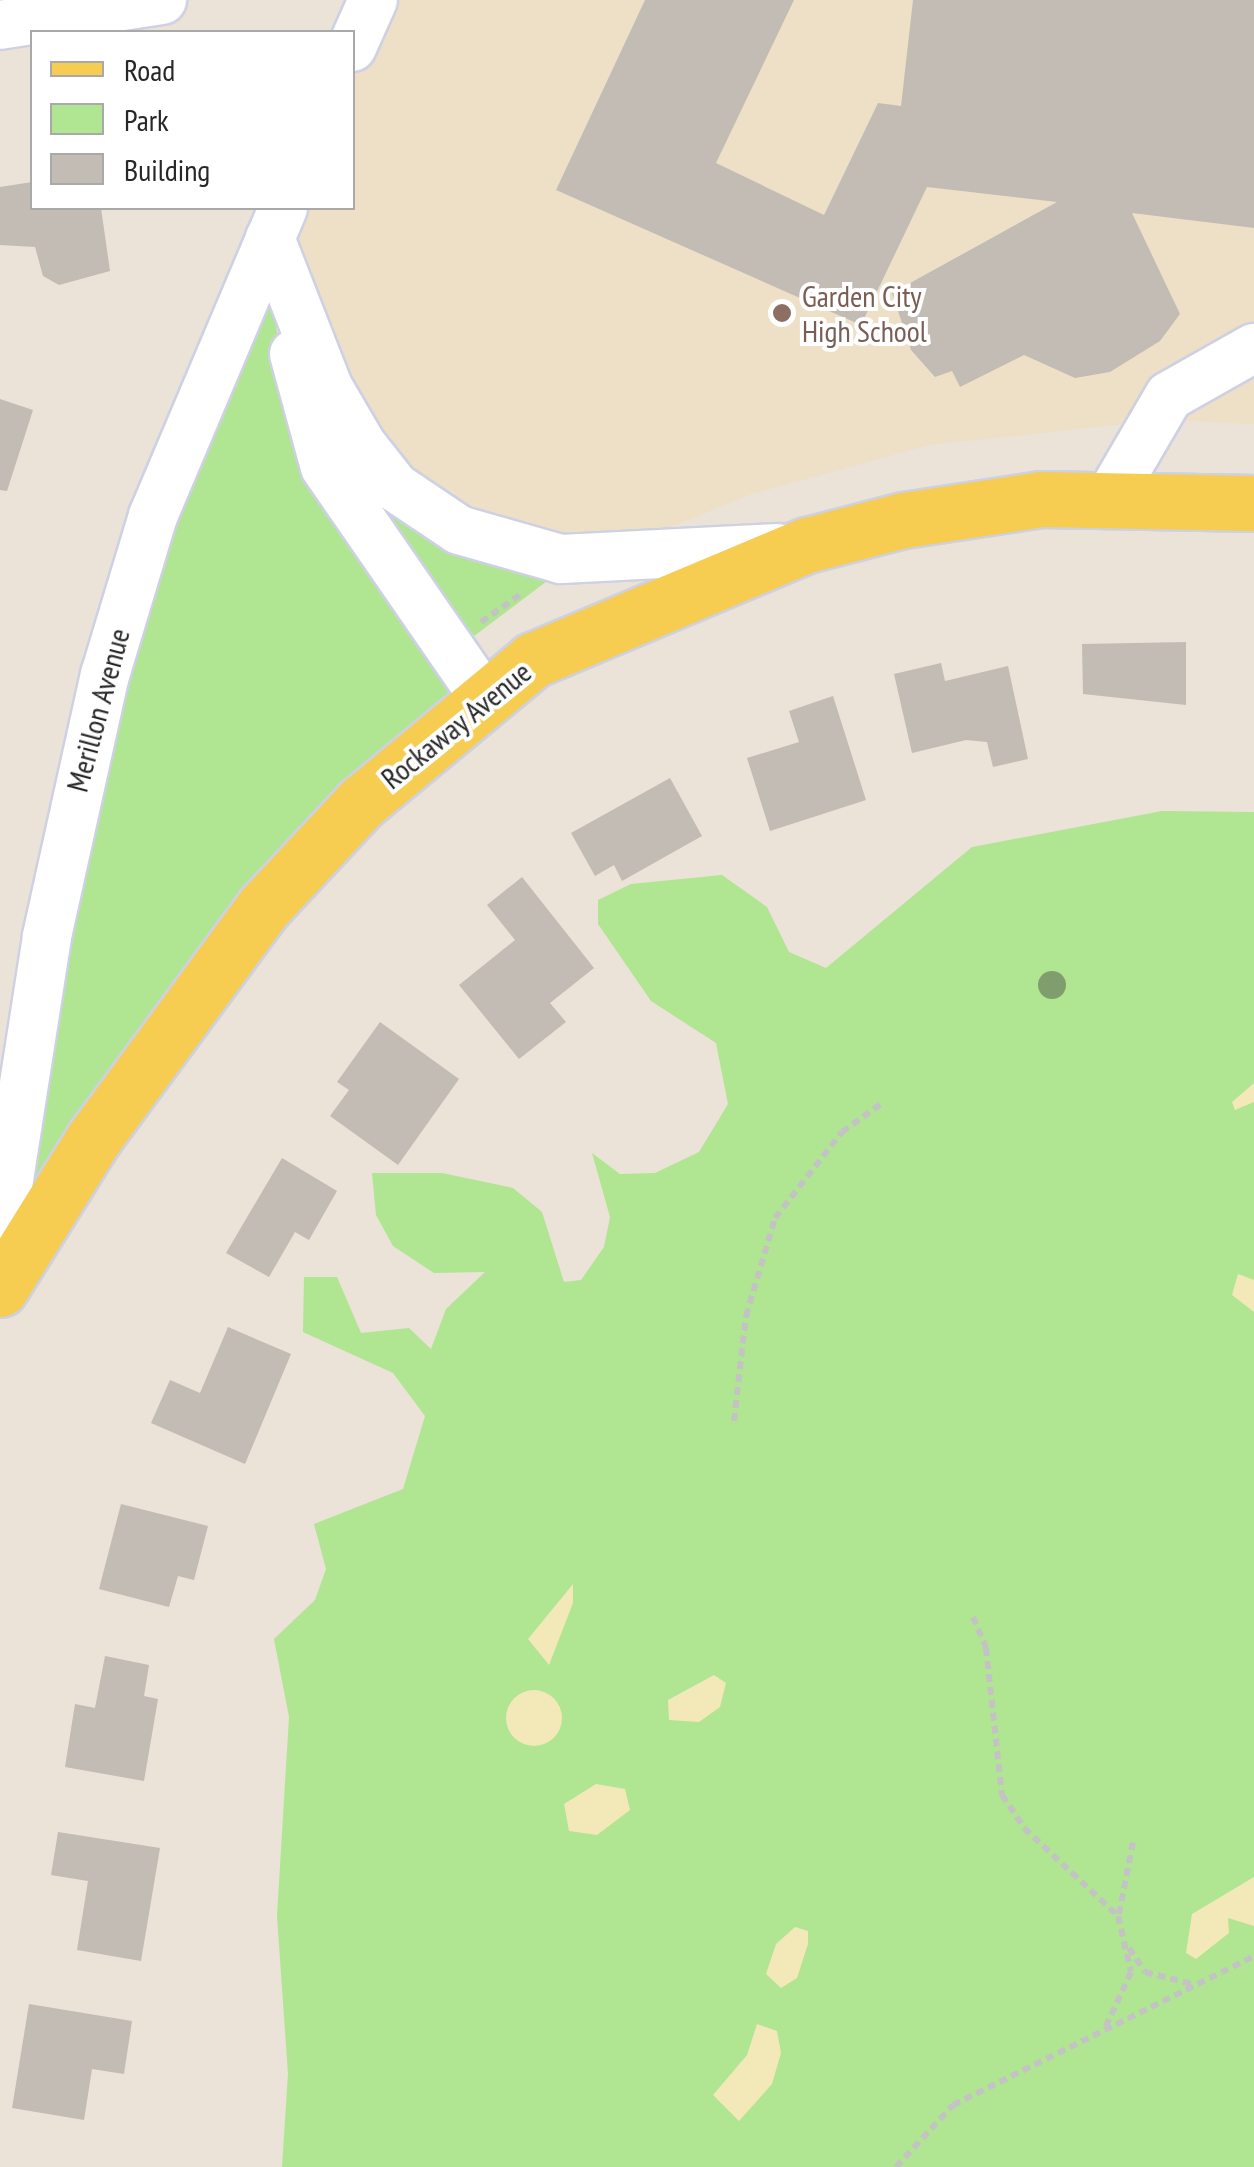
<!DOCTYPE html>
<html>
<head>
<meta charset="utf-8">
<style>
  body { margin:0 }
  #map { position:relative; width:1254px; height:2167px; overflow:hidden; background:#ebe2d8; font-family:"PT Sans Narrow",sans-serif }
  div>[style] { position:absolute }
  .education>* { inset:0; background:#eee0c6 }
  .green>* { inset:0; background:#b0e591 }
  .sand>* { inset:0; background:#f3e8b8 }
  .round { border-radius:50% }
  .building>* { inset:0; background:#c2bcb5 }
  .path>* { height:6px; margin-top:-3px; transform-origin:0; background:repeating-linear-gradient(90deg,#c3c3c3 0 8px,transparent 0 13px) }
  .roads { filter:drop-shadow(2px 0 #cdd1e2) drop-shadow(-2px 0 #cdd1e2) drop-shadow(0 2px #cdd1e2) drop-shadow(0 -2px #cdd1e2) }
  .minor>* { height:48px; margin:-24px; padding:0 24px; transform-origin:24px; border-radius:24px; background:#fff }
  .major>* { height:55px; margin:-27.5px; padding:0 27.5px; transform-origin:27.5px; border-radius:27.5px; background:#f6cc51 }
  .trees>* { width:28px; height:28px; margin:-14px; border-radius:50%; background:#809e6d }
  .dots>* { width:28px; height:28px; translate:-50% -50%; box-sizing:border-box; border:5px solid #fff; border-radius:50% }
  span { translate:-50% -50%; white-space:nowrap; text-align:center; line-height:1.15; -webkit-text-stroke:8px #fff; paint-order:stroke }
  .education-label { font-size:30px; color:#785e54 }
  .left { translate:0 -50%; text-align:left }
  .street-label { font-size:30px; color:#272727 }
  .legend { position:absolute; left:30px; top:30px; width:325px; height:180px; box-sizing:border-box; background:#fff; border:2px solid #a9a9a9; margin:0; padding:12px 18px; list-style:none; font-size:30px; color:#272727 }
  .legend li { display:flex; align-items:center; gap:20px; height:50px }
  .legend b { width:50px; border:2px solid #a9a9a9 }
</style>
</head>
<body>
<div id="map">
  <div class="education">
    <i style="clip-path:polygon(381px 0,1254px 0,1254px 424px,1162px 420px,930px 445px,752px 494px,639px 540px,593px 546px,474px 521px,384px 464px,282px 240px,296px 208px,352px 208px,353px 70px)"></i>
  </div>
  <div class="green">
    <i style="clip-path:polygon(264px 270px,293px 409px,464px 696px,21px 1216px,36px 1081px,131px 659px)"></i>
    <i style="clip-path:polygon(370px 497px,559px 572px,474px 636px)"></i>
    <i style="clip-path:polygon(1162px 811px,1254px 812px,1254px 2167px,282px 2167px,288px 2074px,277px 1916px,289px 1717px,274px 1639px,315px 1600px,326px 1569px,314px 1524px,403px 1489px,425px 1416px,393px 1373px,303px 1332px,304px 1277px,337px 1277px,361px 1333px,409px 1328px,431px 1349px,446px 1309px,485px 1272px,434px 1273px,393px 1246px,376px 1215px,372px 1173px,442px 1173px,513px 1188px,542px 1212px,564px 1282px,581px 1280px,604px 1247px,610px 1217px,592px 1153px,620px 1174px,655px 1173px,699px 1152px,728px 1104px,716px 1043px,651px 1001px,598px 924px,598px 900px,631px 884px,722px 875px,767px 907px,789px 952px,826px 968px,972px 847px)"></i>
  </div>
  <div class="sand">
    <i style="clip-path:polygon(1254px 1083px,1254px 1102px,1235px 1110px,1232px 1102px)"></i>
    <i style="clip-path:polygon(1238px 1274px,1254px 1280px,1254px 1312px,1232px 1295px)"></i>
    <i style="clip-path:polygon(573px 1584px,573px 1603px,549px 1665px,528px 1639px)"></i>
    <i style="clip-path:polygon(714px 1675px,726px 1683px,720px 1707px,699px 1722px,669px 1720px,668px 1700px)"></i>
    <i class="round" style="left:506px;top:1690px;width:56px;height:56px"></i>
    <i style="clip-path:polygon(596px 1784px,625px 1789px,630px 1810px,597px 1835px,569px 1831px,564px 1804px)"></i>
    <i style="clip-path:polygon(1254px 1877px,1254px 1926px,1228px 1918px,1229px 1933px,1196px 1959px,1186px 1953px,1192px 1914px)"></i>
    <i style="clip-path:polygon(795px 1927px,808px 1931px,808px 1944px,797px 1978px,781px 1988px,766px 1974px,776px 1944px)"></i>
    <i style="clip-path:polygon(757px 2024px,777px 2031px,781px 2053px,772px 2084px,739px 2121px,713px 2095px,747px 2055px)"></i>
  </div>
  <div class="building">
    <i style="clip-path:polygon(645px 0,794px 0,716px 163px,824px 215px,878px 103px,901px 106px,913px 0,1254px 0,1254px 228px,1132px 213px,1180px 314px,1160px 341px,1110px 372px,1075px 378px,1024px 355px,960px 387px,952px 371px,935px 377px,911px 350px,892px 293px,1057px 202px,927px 187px,861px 325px,556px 190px)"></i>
    <i style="clip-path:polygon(32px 182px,32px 208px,101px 208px,110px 271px,59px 285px,43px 276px,35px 247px,0 245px,0 187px)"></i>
    <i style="clip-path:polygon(0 399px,33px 410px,7px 491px,0 490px)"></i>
    <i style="clip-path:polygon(1186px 642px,1186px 705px,1083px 694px,1082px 644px)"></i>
    <i style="clip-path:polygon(941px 663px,945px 681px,1008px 666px,1028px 759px,993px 767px,987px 742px,966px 740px,912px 753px,894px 674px)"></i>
    <i style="clip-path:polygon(833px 696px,866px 800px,770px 831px,747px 758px,799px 742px,789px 711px)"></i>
    <i style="clip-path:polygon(670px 778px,702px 836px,622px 881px,614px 865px,595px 876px,571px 833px)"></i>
    <i style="clip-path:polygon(522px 877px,594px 968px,550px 1003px,566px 1022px,519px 1059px,459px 985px,515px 940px,487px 905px)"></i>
    <i style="clip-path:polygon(380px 1022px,459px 1079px,398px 1165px,330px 1116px,349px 1090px,337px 1082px)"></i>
    <i style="clip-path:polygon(282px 1158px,337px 1191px,309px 1240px,295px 1232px,269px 1277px,226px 1253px)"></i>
    <i style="clip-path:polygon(228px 1327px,291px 1354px,245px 1464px,151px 1423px,170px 1380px,200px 1393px)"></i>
    <i style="clip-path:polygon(121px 1504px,208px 1526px,194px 1580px,178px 1576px,169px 1607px,99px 1589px)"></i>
    <i style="clip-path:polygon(105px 1656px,149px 1665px,144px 1696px,158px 1699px,144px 1781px,65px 1767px,75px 1704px,95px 1708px)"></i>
    <i style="clip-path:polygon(58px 1832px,160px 1848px,141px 1961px,77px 1950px,88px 1881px,51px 1875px)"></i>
    <i style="clip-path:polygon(29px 2004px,132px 2021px,124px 2074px,92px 2069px,84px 2120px,12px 2108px)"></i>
  </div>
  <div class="path">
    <i style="left:481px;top:622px;width:52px;rotate:-34.9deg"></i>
    <i style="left:734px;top:1421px;width:106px;rotate:-83.5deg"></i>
    <i style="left:746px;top:1316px;width:102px;rotate:-73.5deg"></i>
    <i style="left:775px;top:1218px;width:109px;rotate:-52.1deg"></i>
    <i style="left:842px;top:1132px;width:49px;rotate:-35.9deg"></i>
    <i style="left:973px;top:1617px;width:34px;rotate:67deg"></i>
    <i style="left:986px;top:1648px;width:148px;rotate:83.8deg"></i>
    <i style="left:1002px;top:1795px;width:40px;rotate:56deg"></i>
    <i style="left:1024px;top:1828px;width:129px;rotate:43.1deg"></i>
    <i style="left:1118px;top:1916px;width:57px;rotate:76.9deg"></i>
    <i style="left:1131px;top:1972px;width:60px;rotate:114.8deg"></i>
    <i style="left:1119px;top:1914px;width:73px;rotate:-79deg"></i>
    <i style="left:1129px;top:1948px;width:29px;rotate:56deg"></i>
    <i style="left:1145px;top:1972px;width:49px;rotate:14.3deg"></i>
    <i style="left:896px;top:2167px;width:84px;rotate:-47.4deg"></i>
    <i style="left:953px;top:2105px;width:336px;rotate:-26.3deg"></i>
  </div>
  <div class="roads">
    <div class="minor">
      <i style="left:0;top:25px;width:164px;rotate:-8.8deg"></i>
      <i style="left:352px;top:47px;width:51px;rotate:-65.9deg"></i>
      <i style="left:270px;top:238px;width:160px;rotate:68.7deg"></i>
      <i style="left:328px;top:387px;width:67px;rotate:59.6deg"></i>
      <i style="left:362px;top:445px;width:53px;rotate:51.8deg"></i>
      <i style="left:395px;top:487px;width:77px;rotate:33.9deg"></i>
      <i style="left:459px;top:530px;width:106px;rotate:15.9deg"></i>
      <i style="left:561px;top:559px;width:217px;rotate:-2.9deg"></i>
      <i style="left:294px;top:354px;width:117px;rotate:74.7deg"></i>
      <i style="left:325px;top:467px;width:278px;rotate:55.4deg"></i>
      <i style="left:1110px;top:497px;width:117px;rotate:-59.7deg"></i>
      <i style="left:1169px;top:396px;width:98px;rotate:-29.5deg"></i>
      <i style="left:0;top:1237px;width:305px;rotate:-81.1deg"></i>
      <i style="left:47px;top:936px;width:267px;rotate:-77.5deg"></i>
      <i style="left:105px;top:675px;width:166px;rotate:-73.2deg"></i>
      <i style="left:153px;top:516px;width:334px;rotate:-67.1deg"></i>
    </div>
    <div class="major">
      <i style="left:0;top:1289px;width:178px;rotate:-58.1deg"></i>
      <i style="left:94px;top:1138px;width:285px;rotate:-53.7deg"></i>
      <i style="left:263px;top:908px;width:145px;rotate:-47deg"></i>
      <i style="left:362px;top:802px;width:222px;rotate:-39.7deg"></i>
      <i style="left:533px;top:660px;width:297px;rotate:-22.8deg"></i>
      <i style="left:807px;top:545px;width:100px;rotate:-14.5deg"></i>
      <i style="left:904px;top:520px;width:139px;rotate:-8.7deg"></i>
      <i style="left:1041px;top:499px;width:213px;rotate:1.1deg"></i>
    </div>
  </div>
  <div class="trees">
    <i style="left:1052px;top:985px"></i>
  </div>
  <div class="dots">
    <i style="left:782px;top:313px;background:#8d6e63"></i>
  </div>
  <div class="education-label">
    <span class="left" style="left:802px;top:313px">Garden City<br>High School</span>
  </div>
  <div class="street-label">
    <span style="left:98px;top:710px;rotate:-75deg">Merillon Avenue</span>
    <span style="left:456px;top:725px;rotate:-39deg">Rockaway Avenue</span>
  </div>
  <ul class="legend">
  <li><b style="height:12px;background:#f6cc51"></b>Road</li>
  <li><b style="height:28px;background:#b0e591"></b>Park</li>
  <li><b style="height:28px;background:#c2bcb5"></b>Building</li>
  </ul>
</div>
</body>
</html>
